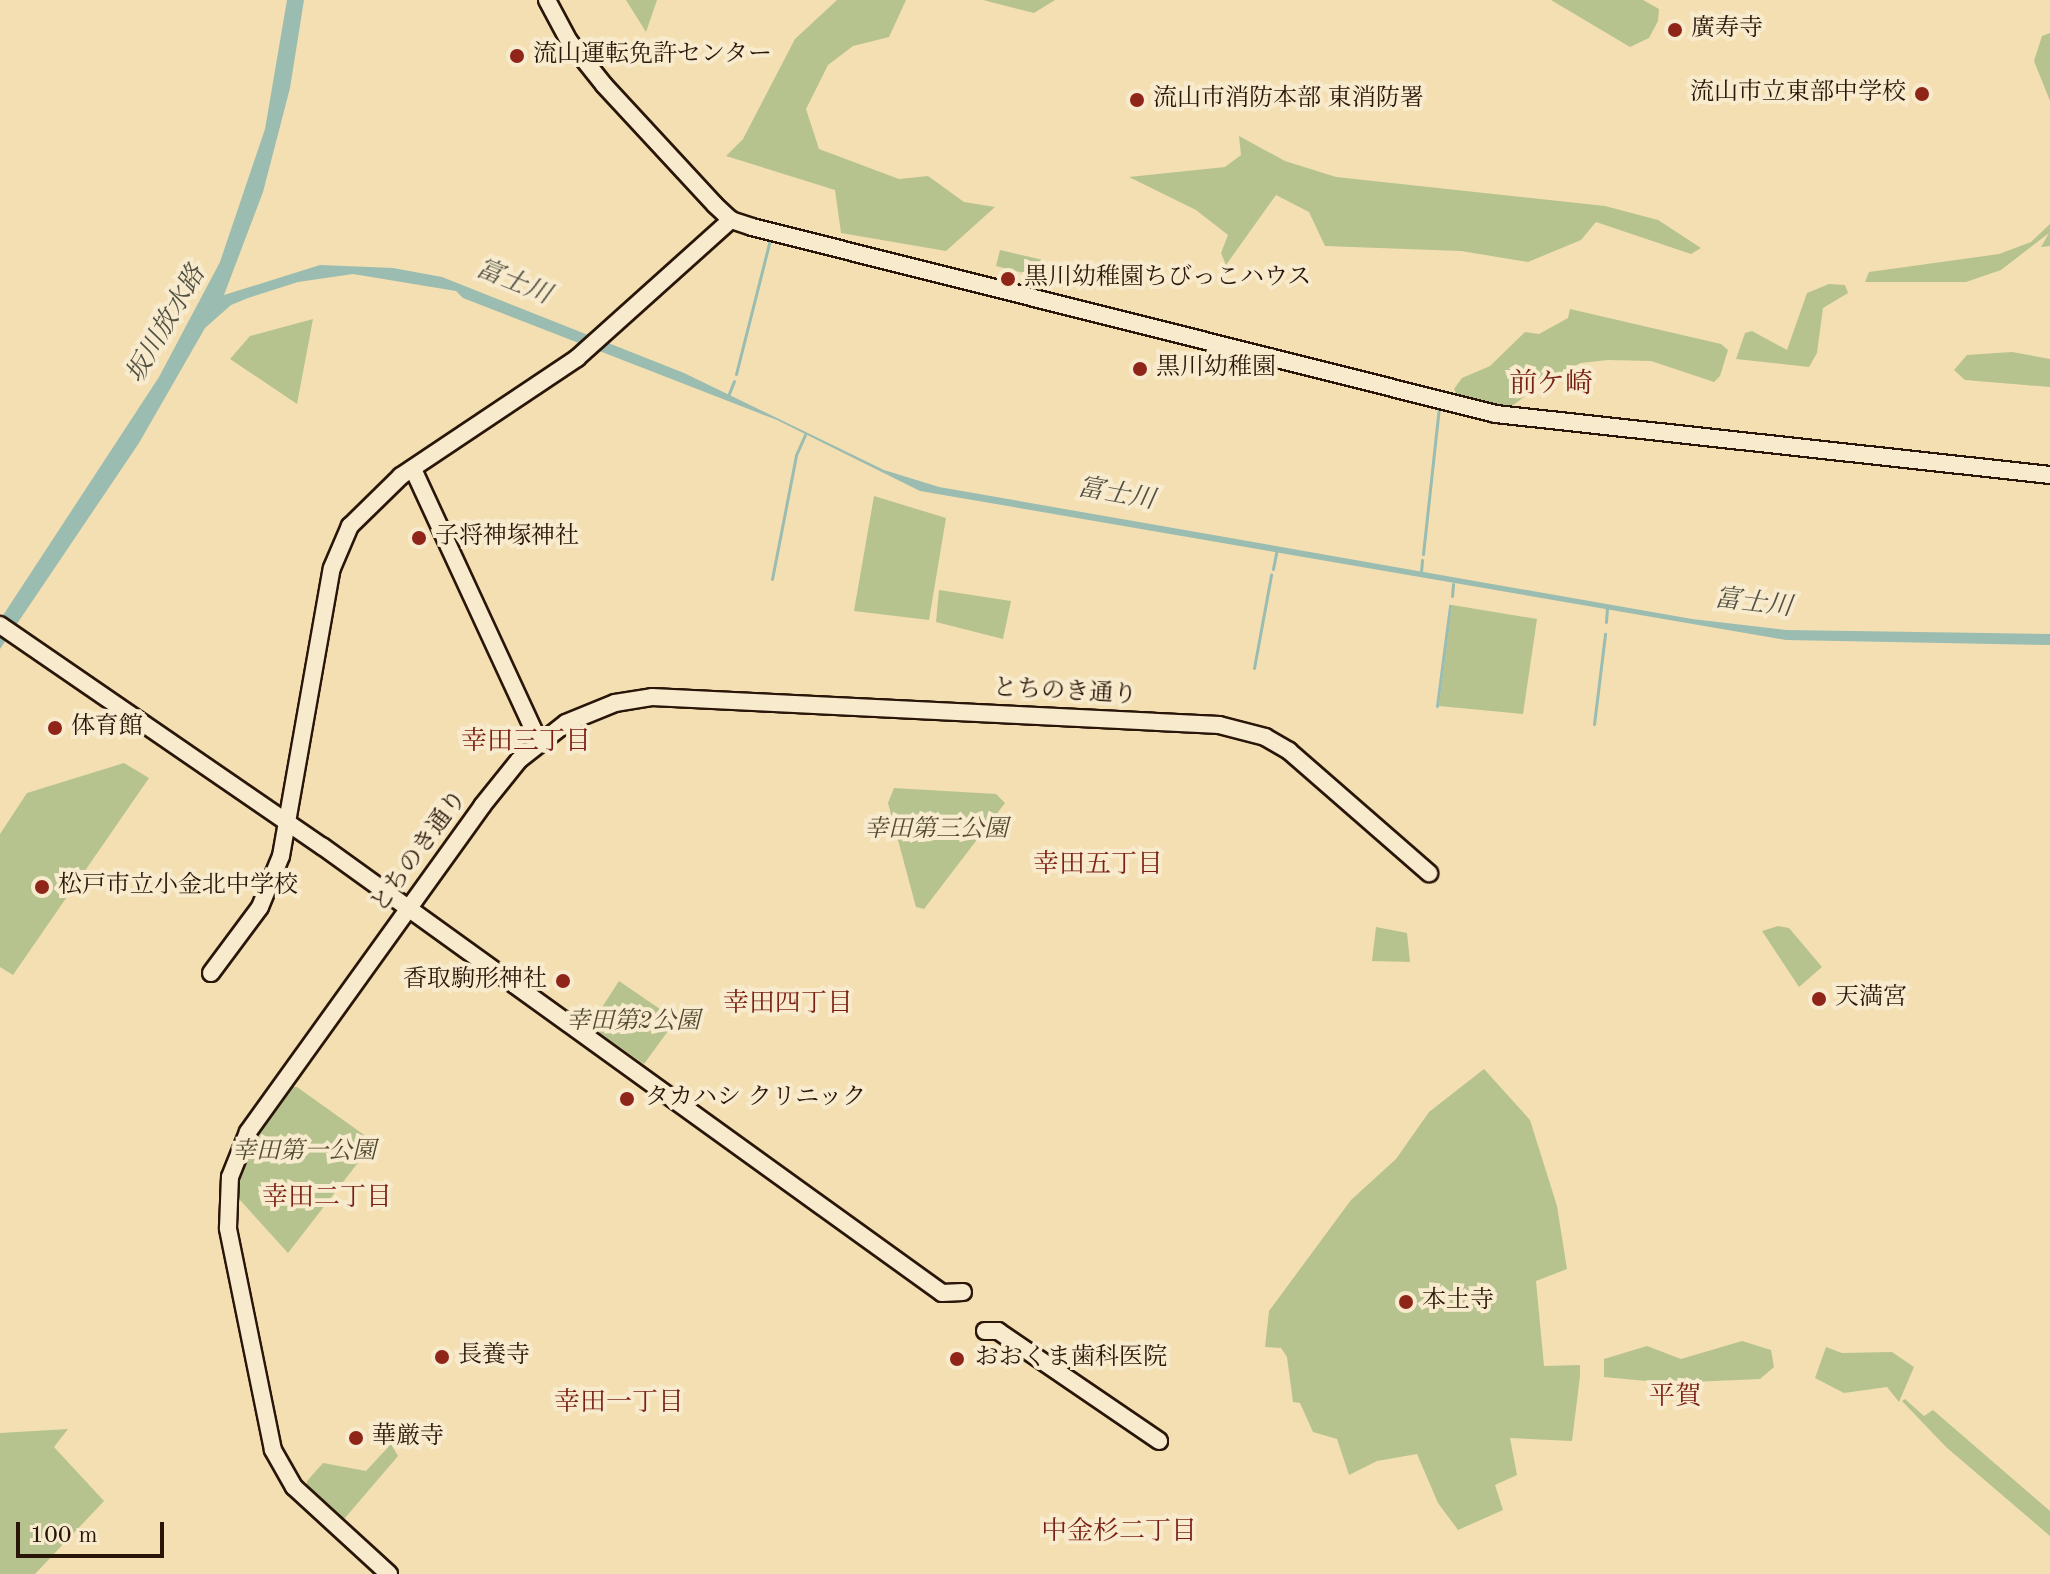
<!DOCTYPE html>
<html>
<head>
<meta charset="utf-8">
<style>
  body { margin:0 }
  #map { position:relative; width:2050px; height:1574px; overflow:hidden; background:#f3dfb2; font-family:"Old Standard TT","Noto Serif JP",serif }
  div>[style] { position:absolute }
  .green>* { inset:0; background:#b6c38f }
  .water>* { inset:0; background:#9bbcb0 }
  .stream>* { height:3px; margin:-1.5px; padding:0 1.5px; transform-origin:1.5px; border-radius:1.5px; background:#9bbcb0 }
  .roads { filter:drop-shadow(2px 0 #2a1609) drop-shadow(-2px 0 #2a1609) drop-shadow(0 2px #2a1609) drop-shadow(0 -2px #2a1609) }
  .secondary>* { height:16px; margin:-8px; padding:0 8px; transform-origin:8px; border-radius:8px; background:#f7eacd }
  .dots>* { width:22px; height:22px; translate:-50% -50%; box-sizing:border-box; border:4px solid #f7eacd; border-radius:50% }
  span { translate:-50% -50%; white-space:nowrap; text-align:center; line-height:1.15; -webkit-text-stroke:8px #f7eacd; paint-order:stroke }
  .poi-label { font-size:24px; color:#2a1609 }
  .left { translate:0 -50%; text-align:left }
  .right { translate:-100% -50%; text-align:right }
  .street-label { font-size:24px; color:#2a1609 }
  .park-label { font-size:24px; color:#544a31; font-style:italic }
  .water-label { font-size:26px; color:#525043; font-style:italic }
  .neighbourhood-label { font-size:26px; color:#7a1f14 }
  .quarter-label { font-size:28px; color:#7a1f14 }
  .scale { position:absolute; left:16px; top:1522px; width:148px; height:36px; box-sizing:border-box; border:4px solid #2a1609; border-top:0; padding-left:10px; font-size:24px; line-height:28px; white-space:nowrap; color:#2a1609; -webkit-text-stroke:6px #f7eacd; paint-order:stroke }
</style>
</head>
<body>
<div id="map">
  <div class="green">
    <i style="clip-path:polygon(626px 0,657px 0,646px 32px)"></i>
    <i style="clip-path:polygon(837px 0,906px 0,889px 37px,853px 46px,828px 65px,806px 109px,819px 149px,899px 179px,928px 176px,964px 202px,995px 207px,946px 251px,841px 233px,835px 190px,726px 156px,743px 139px,795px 39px)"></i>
    <i style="clip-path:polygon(983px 0,1055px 0,1034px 13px)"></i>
    <i style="clip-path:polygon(1551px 0,1643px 0,1659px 9px,1658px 21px,1649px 38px,1630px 47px)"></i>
    <i style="clip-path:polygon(2050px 33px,2050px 101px,2034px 61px,2042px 36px)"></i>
    <i style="clip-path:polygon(1239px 136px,1285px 161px,1336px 177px,1605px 206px,1658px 220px,1701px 248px,1691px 254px,1596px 222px,1581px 240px,1528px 262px,1461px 251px,1325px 246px,1309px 212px,1276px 195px,1226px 265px,1221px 253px,1228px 235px,1196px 210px,1129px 177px,1225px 167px,1241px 155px)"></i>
    <i style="clip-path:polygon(2050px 224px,2050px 246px,2041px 247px,2049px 233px,2001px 270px,1966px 282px,1865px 282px,1869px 272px,1999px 254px,2031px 242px)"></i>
    <i style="clip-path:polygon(1000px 250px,1043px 260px,1039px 277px,996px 266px)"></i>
    <i style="clip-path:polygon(1829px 284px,1845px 285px,1848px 293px,1823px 308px,1817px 353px,1809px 367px,1736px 359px,1745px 333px,1752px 331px,1787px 350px,1807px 293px)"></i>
    <i style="clip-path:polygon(1570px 309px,1721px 344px,1728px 350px,1720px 376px,1714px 382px,1651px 361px,1608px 360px,1581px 363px,1552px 376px,1508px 409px,1457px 395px,1454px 389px,1462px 378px,1490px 366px,1525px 332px,1539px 334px,1568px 318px)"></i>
    <i style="clip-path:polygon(313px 319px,297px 404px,230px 359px,250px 336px)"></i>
    <i style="clip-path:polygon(2012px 352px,2050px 359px,2050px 387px,1965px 380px,1954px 370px,1967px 355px)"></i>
    <i style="clip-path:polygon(874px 496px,946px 518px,929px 620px,854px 611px)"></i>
    <i style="clip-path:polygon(939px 590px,1011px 601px,1003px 639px,936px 622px)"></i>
    <i style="clip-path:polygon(1452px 605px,1537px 619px,1523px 714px,1439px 706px)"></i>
    <i style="clip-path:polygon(124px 763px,149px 778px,13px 975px,0 967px,0 834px,27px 793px)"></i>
    <i style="clip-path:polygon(894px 788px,996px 794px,1005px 803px,924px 909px,916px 907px,888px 803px)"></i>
    <i style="clip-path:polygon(1778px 926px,1789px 928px,1822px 967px,1799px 987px,1762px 931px)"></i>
    <i style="clip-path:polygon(1376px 927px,1407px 933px,1410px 962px,1372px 961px)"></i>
    <i style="clip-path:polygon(619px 981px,676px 1020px,644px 1064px,590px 1026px)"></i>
    <i style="clip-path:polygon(1484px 1069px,1530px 1120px,1557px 1206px,1567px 1269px,1536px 1281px,1544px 1366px,1580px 1365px,1580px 1376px,1572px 1441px,1510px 1438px,1517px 1475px,1495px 1485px,1503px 1510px,1458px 1530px,1438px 1503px,1417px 1454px,1377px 1461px,1349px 1475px,1337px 1439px,1313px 1432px,1300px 1403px,1293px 1402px,1287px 1357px,1281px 1348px,1265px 1347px,1269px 1311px,1351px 1200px,1396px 1159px,1429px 1112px)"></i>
    <i style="clip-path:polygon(290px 1087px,297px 1087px,374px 1142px,288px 1253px,231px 1190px,255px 1135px)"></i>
    <i style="clip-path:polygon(1742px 1341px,1771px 1350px,1774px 1367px,1760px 1379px,1668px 1383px,1604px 1377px,1604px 1359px,1647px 1346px,1681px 1359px)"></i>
    <i style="clip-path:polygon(1826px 1347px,1842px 1353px,1892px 1352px,1914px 1367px,1899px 1402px,1887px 1387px,1844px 1393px,1815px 1378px)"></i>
    <i style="clip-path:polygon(1905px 1399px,1924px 1416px,1933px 1410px,2050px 1511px,2050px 1536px,1946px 1447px,1902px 1401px)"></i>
    <i style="clip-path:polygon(68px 1429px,54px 1447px,104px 1501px,35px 1574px,0 1574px,0 1433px)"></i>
    <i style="clip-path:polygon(391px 1444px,398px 1456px,345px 1518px,335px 1518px,307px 1491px,307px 1481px,323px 1463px,366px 1471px)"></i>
  </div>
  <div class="water">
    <i style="clip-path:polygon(287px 0,304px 0,290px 88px,263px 192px,224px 295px,320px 265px,393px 268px,442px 277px,684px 373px,884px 470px,939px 487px,1692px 619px,1786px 630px,2050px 634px,2050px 645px,1786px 640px,920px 491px,777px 420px,463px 298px,456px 291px,353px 274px,298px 282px,248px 298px,231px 305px,205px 328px,139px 443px,0 649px,0 620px,159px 377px,220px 262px,265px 129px)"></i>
  </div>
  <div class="stream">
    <i style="left:736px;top:374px;width:138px;rotate:-75.8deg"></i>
    <i style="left:728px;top:396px;width:16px;rotate:-68deg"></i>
    <i style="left:1423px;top:554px;width:149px;rotate:-83.8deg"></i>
    <i style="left:1273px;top:569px;width:20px;rotate:-79deg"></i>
    <i style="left:1421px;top:572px;width:12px;rotate:-85deg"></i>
    <i style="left:772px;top:579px;width:126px;rotate:-79deg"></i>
    <i style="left:796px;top:455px;width:22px;rotate:-66deg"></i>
    <i style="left:1452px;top:596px;width:12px;rotate:-85deg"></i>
    <i style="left:1606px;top:622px;width:15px;rotate:-86deg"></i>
    <i style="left:1254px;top:668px;width:95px;rotate:-79.6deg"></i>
    <i style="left:1437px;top:706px;width:101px;rotate:-82.6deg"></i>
    <i style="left:1594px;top:724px;width:91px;rotate:-83deg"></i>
  </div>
  <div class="roads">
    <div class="secondary">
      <i style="left:547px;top:0;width:47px;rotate:61.8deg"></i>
      <i style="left:569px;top:41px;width:56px;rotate:51.5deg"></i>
      <i style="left:604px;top:85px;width:163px;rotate:47.2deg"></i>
      <i style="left:715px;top:205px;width:22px;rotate:43deg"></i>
      <i style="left:731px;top:220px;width:22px;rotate:18deg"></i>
      <i style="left:752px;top:227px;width:767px;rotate:14.11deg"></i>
      <i style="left:1496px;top:414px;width:557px;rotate:6.28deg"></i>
      <i style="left:413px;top:469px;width:301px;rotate:65.2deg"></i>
      <i style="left:0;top:625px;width:391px;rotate:34.5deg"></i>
      <i style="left:322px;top:846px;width:764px;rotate:35.79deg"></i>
      <i style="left:942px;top:1293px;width:21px;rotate:-3deg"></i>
      <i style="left:211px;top:973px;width:82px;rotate:-53.4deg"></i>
      <i style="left:260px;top:907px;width:55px;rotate:-67.6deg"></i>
      <i style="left:281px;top:856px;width:292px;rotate:-80deg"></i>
      <i style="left:332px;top:568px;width:46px;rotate:-66.8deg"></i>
      <i style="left:350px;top:526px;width:71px;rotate:-44.4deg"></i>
      <i style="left:401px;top:476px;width:212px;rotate:-33.8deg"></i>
      <i style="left:577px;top:358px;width:207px;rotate:-41.9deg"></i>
      <i style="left:985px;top:1331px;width:13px"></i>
      <i style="left:998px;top:1331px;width:195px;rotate:34.3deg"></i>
      <i style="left:389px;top:1574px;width:129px;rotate:-137.5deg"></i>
      <i style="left:294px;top:1487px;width:43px;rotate:-119.6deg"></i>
      <i style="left:273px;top:1450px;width:227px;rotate:-101.5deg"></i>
      <i style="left:228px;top:1228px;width:51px;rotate:-87.8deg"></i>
      <i style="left:230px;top:1177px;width:48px;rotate:-68.2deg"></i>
      <i style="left:248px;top:1132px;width:401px;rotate:-54.3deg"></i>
      <i style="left:482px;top:806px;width:59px;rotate:-51.2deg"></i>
      <i style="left:519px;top:760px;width:60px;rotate:-38.2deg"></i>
      <i style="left:566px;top:723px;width:53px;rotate:-22.2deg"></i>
      <i style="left:615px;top:703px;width:37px;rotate:-9deg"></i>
      <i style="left:652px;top:697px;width:568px;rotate:2.83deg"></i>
      <i style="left:1219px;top:725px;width:48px;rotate:14.6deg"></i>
      <i style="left:1265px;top:737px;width:28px;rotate:30deg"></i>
      <i style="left:1289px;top:751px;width:186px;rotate:41.1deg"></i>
    </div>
  </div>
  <div class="dots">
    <i style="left:1675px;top:30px;background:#8f2418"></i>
    <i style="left:517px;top:56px;background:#8f2418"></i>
    <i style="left:1922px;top:94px;background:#8f2418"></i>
    <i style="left:1137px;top:100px;background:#8f2418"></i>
    <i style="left:1008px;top:279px;background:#8f2418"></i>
    <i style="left:1140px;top:369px;background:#8f2418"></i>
    <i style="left:419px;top:538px;background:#8f2418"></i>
    <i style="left:55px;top:728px;background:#8f2418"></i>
    <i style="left:42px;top:887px;background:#8f2418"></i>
    <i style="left:563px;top:981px;background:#8f2418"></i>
    <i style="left:1819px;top:999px;background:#8f2418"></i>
    <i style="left:627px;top:1099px;background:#8f2418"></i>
    <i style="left:1406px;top:1302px;background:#8f2418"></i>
    <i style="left:442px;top:1357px;background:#8f2418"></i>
    <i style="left:957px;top:1359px;background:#8f2418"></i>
    <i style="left:356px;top:1438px;background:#8f2418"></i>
  </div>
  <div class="poi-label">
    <span class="left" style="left:1691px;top:30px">廣寿寺</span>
    <span class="left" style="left:533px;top:56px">流山運転免許センター</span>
    <span class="right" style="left:1906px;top:94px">流山市立東部中学校</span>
    <span class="left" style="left:1153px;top:100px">流山市消防本部 東消防署</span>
    <span class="left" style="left:1024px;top:279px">黒川幼稚園ちびっこハウス</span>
    <span class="left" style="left:1156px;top:369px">黒川幼稚園</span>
    <span class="left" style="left:435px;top:538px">子将神塚神社</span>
    <span class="left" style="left:71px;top:728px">体育館</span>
    <span class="left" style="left:58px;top:887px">松戸市立小金北中学校</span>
    <span class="right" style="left:547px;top:981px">香取駒形神社</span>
    <span class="left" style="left:1835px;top:999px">天満宮</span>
    <span class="left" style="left:645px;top:1099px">タカハシ クリニック</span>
    <span class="left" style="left:1422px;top:1302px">本土寺</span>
    <span class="left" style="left:458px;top:1357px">長養寺</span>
    <span class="left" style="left:975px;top:1359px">おおくま歯科医院</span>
    <span class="left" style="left:372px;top:1438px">華厳寺</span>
  </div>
  <div class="street-label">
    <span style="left:1065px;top:693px;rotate:3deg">とちのき通り</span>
    <span style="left:420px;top:852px;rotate:-54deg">とちのき通り</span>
  </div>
  <div class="park-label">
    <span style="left:936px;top:831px">幸田第三公園</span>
    <span style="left:633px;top:1023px">幸田第2公園</span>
    <span style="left:304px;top:1153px">幸田第一公園</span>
  </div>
  <div class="water-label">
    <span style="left:513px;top:283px;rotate:22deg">富士川</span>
    <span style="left:167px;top:325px;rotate:-60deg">坂川放水路</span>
    <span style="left:1116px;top:495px;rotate:10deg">富士川</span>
    <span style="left:1753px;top:604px;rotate:7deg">富士川</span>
  </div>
  <div class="neighbourhood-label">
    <span style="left:526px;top:743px">幸田三丁目</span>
    <span style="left:1098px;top:866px">幸田五丁目</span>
    <span style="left:788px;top:1005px">幸田四丁目</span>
    <span style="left:327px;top:1199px">幸田二丁目</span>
    <span style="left:1675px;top:1398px">平賀</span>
    <span style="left:619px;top:1404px">幸田一丁目</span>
    <span style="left:1119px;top:1533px">中金杉二丁目</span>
  </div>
  <div class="quarter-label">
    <span style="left:1551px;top:385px">前ケ崎</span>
  </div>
  <div class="scale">100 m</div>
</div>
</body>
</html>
